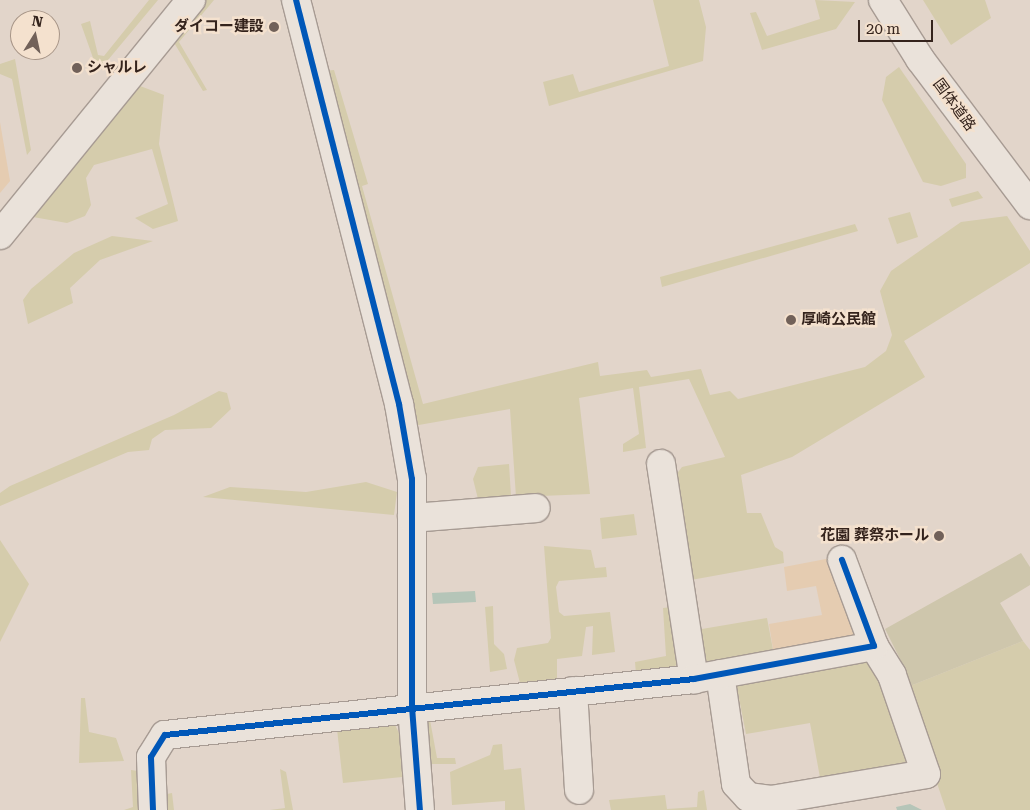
<!DOCTYPE html>
<html>
<head>
<meta charset="utf-8">
<style>
  body { margin:0 }
  #map { position:relative; width:1030px; height:810px; overflow:hidden; background:#e2d5ca; font-family:"Roboto Serif","Noto Sans JP",serif }
  div>[style] { position:absolute }
  .green>* { inset:0; background:#d5ccac }
  .sand>* { inset:0; background:#e5ccb1 }
  .cemetery>* { inset:0; background:#cec6ac }
  .water>* { inset:0; background:#b5c5b8 }
  .roads { filter:drop-shadow(1px 0 #a79b93) drop-shadow(-1px 0 #a79b93) drop-shadow(0 1px #a79b93) drop-shadow(0 -1px #a79b93) }
  .minor>* { height:28px; margin:-14px; padding:0 14px; transform-origin:14px; border-radius:14px; background:#eae2da }
  .cycleway>* { height:6px; margin:-3px; padding:0 3px; transform-origin:3px; border-radius:3px; background:#0057b8 }
  .dots>* { width:14px; height:14px; translate:-50% -50%; box-sizing:border-box; border:2px solid #f4e1ce; border-radius:50% }
  span { translate:-50% -50%; white-space:nowrap; text-align:center; line-height:1.15; -webkit-text-stroke:5px #f4e1ce; paint-order:stroke }
  .poi-label { font-size:15px; color:#34231c; font-weight:700 }
  .right { translate:-100% -50%; text-align:right }
  .left { translate:0 -50%; text-align:left }
  .street-label { font-size:15px; color:#34231c }
  .north { position:absolute; left:10px; top:10px; width:50px; height:50px; box-sizing:border-box; background:#f4e1ce; border:1px solid #a79587; border-radius:50%; rotate:10deg; font-size:14px; font-weight:700; line-height:20px; text-align:center; color:#34231c }
  .north::after { content:''; display:block; margin:auto; width:18px; height:22px; background:#716159; clip-path:polygon(50% 0,100% 100%,50% 72%,0 100%) }
  .scale { position:absolute; left:858px; top:20px; width:75px; height:22px; box-sizing:border-box; border:2px solid #34231c; border-top:0; padding-left:6px; font-size:15px; line-height:18px; white-space:nowrap; color:#34231c; -webkit-text-stroke:4px #f4e1ce; paint-order:stroke }
</style>
</head>
<body>
<div id="map">
  <div class="green">
    <i style="clip-path:polygon(149px 0,158px 0,98px 72px,81px 24px,90px 21px,98px 55px,104px 56px)"></i>
    <i style="clip-path:polygon(206px 0,214px 0,179px 42px,207px 90px,203px 91px,173px 41px)"></i>
    <i style="clip-path:polygon(653px 0,699px 0,706px 27px,703px 61px,549px 106px,543px 82px,573px 74px,579px 92px,669px 66px)"></i>
    <i style="clip-path:polygon(815px 0,855px 2px,836px 29px,762px 50px,750px 13px,756px 12px,767px 36px,820px 19px)"></i>
    <i style="clip-path:polygon(923px 0,985px 0,991px 18px,951px 45px)"></i>
    <i style="clip-path:polygon(15px 59px,31px 150px,27px 155px,12px 79px,0 74px,0 64px)"></i>
    <i style="clip-path:polygon(899px 67px,966px 164px,966px 178px,941px 186px,923px 182px,882px 100px,886px 77px)"></i>
    <i style="clip-path:polygon(334px 70px,368px 184px,362px 186px,423px 404px,598px 362px,600px 376px,647px 370px,651px 377px,701px 369px,710px 395px,730px 391px,738px 399px,865px 367px,886px 351px,892px 335px,880px 291px,891px 271px,961px 222px,1007px 216px,1030px 251px,1030px 263px,904px 341px,925px 377px,792px 457px,741px 475px,747px 513px,761px 513px,775px 547px,783px 552px,784px 563px,691px 580px,675px 476px,682px 467px,725px 457px,689px 379px,639px 387px,646px 448px,623px 452px,623px 444px,639px 434px,633px 388px,579px 398px,590px 494px,516px 497px,510px 409px,413px 426px,325px 71px)"></i>
    <i style="clip-path:polygon(140px 86px,164px 95px,159px 144px,178px 221px,153px 229px,135px 218px,168px 204px,152px 149px,94px 165px,86px 178px,91px 205px,85px 216px,67px 223px,33px 217px,32px 208px,128px 93px)"></i>
    <i style="clip-path:polygon(978px 191px,983px 198px,952px 207px,949px 199px)"></i>
    <i style="clip-path:polygon(910px 212px,918px 237px,897px 244px,888px 218px)"></i>
    <i style="clip-path:polygon(855px 224px,858px 231px,662px 287px,660px 277px)"></i>
    <i style="clip-path:polygon(112px 236px,153px 241px,100px 260px,70px 288px,73px 303px,28px 324px,23px 300px,31px 289px,74px 253px)"></i>
    <i style="clip-path:polygon(219px 391px,227px 393px,231px 409px,211px 428px,165px 430px,152px 439px,149px 450px,128px 452px,0 506px,0 493px,10px 486px,174px 415px)"></i>
    <i style="clip-path:polygon(509px 464px,511px 496px,478px 499px,473px 479px,478px 467px)"></i>
    <i style="clip-path:polygon(366px 482px,397px 492px,394px 515px,203px 497px,230px 487px,306px 492px)"></i>
    <i style="clip-path:polygon(634px 514px,637px 535px,602px 539px,600px 518px)"></i>
    <i style="clip-path:polygon(0 540px,29px 584px,0 642px)"></i>
    <i style="clip-path:polygon(544px 546px,591px 550px,595px 568px,606px 567px,607px 577px,559px 581px,556px 587px,559px 612px,564px 616px,610px 612px,615px 652px,592px 655px,593px 626px,586px 627px,582px 656px,557px 659px,557px 679px,520px 683px,514px 660px,517px 648px,548px 643px,551px 638px)"></i>
    <i style="clip-path:polygon(493px 606px,494px 644px,504px 654px,507px 669px,490px 672px,485px 607px)"></i>
    <i style="clip-path:polygon(671px 607px,679px 656px,676px 665px,670px 671px,636px 674px,635px 662px,666px 656px,663px 608px)"></i>
    <i style="clip-path:polygon(767px 618px,774px 655px,714px 666px,698px 654px,696px 630px)"></i>
    <i style="clip-path:polygon(1023px 641px,1030px 650px,1030px 810px,946px 810px,905px 688px)"></i>
    <i style="clip-path:polygon(867px 657px,877px 662px,911px 753px,902px 768px,821px 783px,810px 723px,746px 734px,736px 683px)"></i>
    <i style="clip-path:polygon(81px 698px,85px 698px,89px 732px,116px 738px,124px 761px,79px 763px)"></i>
    <i style="clip-path:polygon(430px 720px,437px 758px,455px 758px,456px 764px,429px 764px,425px 721px)"></i>
    <i style="clip-path:polygon(382px 724px,395px 725px,401px 737px,402px 777px,343px 783px,337px 729px)"></i>
    <i style="clip-path:polygon(502px 744px,504px 770px,521px 768px,525px 810px,505px 810px,505px 801px,452px 805px,450px 772px,490px 755px,493px 745px)"></i>
    <i style="clip-path:polygon(280px 769px,286px 772px,293px 810px,270px 810px,285px 808px)"></i>
    <i style="clip-path:polygon(131px 770px,138px 771px,142px 810px,124px 810px,133px 807px)"></i>
    <i style="clip-path:polygon(704px 790px,707px 810px,611px 810px,609px 800px,665px 795px,667px 809px,697px 807px,698px 792px)"></i>
    <i style="clip-path:polygon(172px 793px,174px 810px,164px 810px,167px 794px)"></i>
  </div>
  <div class="sand">
    <i style="clip-path:polygon(0 122px,10px 181px,0 193px)"></i>
    <i style="clip-path:polygon(831px 558px,859px 628px,852px 641px,774px 655px,769px 624px,822px 615px,816px 586px,787px 591px,784px 567px)"></i>
  </div>
  <div class="cemetery">
    <i style="clip-path:polygon(1021px 553px,1030px 567px,1030px 585px,1000px 603px,1023px 641px,905px 688px,904px 667px,885px 629px)"></i>
  </div>
  <div class="water">
    <i style="clip-path:polygon(475px 591px,476px 602px,433px 604px,432px 593px)"></i>
    <i style="clip-path:polygon(910px 804px,922px 810px,897px 810px,896px 807px)"></i>
  </div>
  <div class="roads">
    <div class="minor">
      <i style="left:296px;top:0;width:417px;rotate:75.7deg"></i>
      <i style="left:399px;top:404px;width:76px;rotate:80.2deg"></i>
      <i style="left:412px;top:479px;width:228px;rotate:90deg"></i>
      <i style="left:412px;top:707px;width:103px;rotate:85.6deg"></i>
      <i style="left:883px;top:0;width:70px;rotate:57.9deg"></i>
      <i style="left:920px;top:59px;width:183px;rotate:53deg"></i>
      <i style="left:0;top:235px;width:303px;rotate:-50.9deg"></i>
      <i style="left:661px;top:464px;width:218px;rotate:81.3deg"></i>
      <i style="left:412px;top:518px;width:124px;rotate:-4.6deg"></i>
      <i style="left:720px;top:674px;width:111px;rotate:81.7deg"></i>
      <i style="left:736px;top:784px;width:18px;rotate:47deg"></i>
      <i style="left:748px;top:797px;width:23px;rotate:7deg"></i>
      <i style="left:771px;top:800px;width:157px;rotate:-9.5deg"></i>
      <i style="left:926px;top:774px;width:105px;rotate:-109deg"></i>
      <i style="left:892px;top:675px;width:34px;rotate:-122deg"></i>
      <i style="left:573px;top:691px;width:99px;rotate:86.5deg"></i>
      <i style="left:153px;top:810px;width:53px;rotate:-92.2deg"></i>
      <i style="left:151px;top:757px;width:26px;rotate:-58deg"></i>
      <i style="left:165px;top:735px;width:532px;rotate:-6.04deg"></i>
      <i style="left:694px;top:679px;width:183px;rotate:-10.4deg"></i>
      <i style="left:874px;top:646px;width:92px;rotate:-110.4deg"></i>
    </div>
  </div>
  <div class="cycleway">
    <i style="left:296px;top:0;width:417px;rotate:75.7deg"></i>
    <i style="left:399px;top:404px;width:76px;rotate:80.2deg"></i>
    <i style="left:412px;top:479px;width:228px;rotate:90deg"></i>
    <i style="left:412px;top:707px;width:103px;rotate:85.6deg"></i>
    <i style="left:153px;top:810px;width:53px;rotate:-92.2deg"></i>
    <i style="left:151px;top:757px;width:26px;rotate:-58deg"></i>
    <i style="left:165px;top:735px;width:532px;rotate:-6.04deg"></i>
    <i style="left:694px;top:679px;width:183px;rotate:-10.4deg"></i>
    <i style="left:874px;top:646px;width:92px;rotate:-110.4deg"></i>
  </div>
  <div class="dots">
    <i style="left:274px;top:27px;background:#716159"></i>
    <i style="left:77px;top:68px;background:#716159"></i>
    <i style="left:791px;top:320px;background:#716159"></i>
    <i style="left:939px;top:536px;background:#716159"></i>
  </div>
  <div class="poi-label">
    <span class="right" style="left:264px;top:27px">ダイコー建設</span>
    <span class="left" style="left:87px;top:68px">シャルレ</span>
    <span class="left" style="left:801px;top:320px">厚崎公民館</span>
    <span class="right" style="left:929px;top:536px">花園 葬祭ホール</span>
  </div>
  <div class="street-label">
    <span style="left:954px;top:105px;rotate:54deg">国体道路</span>
  </div>
  <div class="north">N</div>
  <div class="scale">20 m</div>
</div>
</body>
</html>
